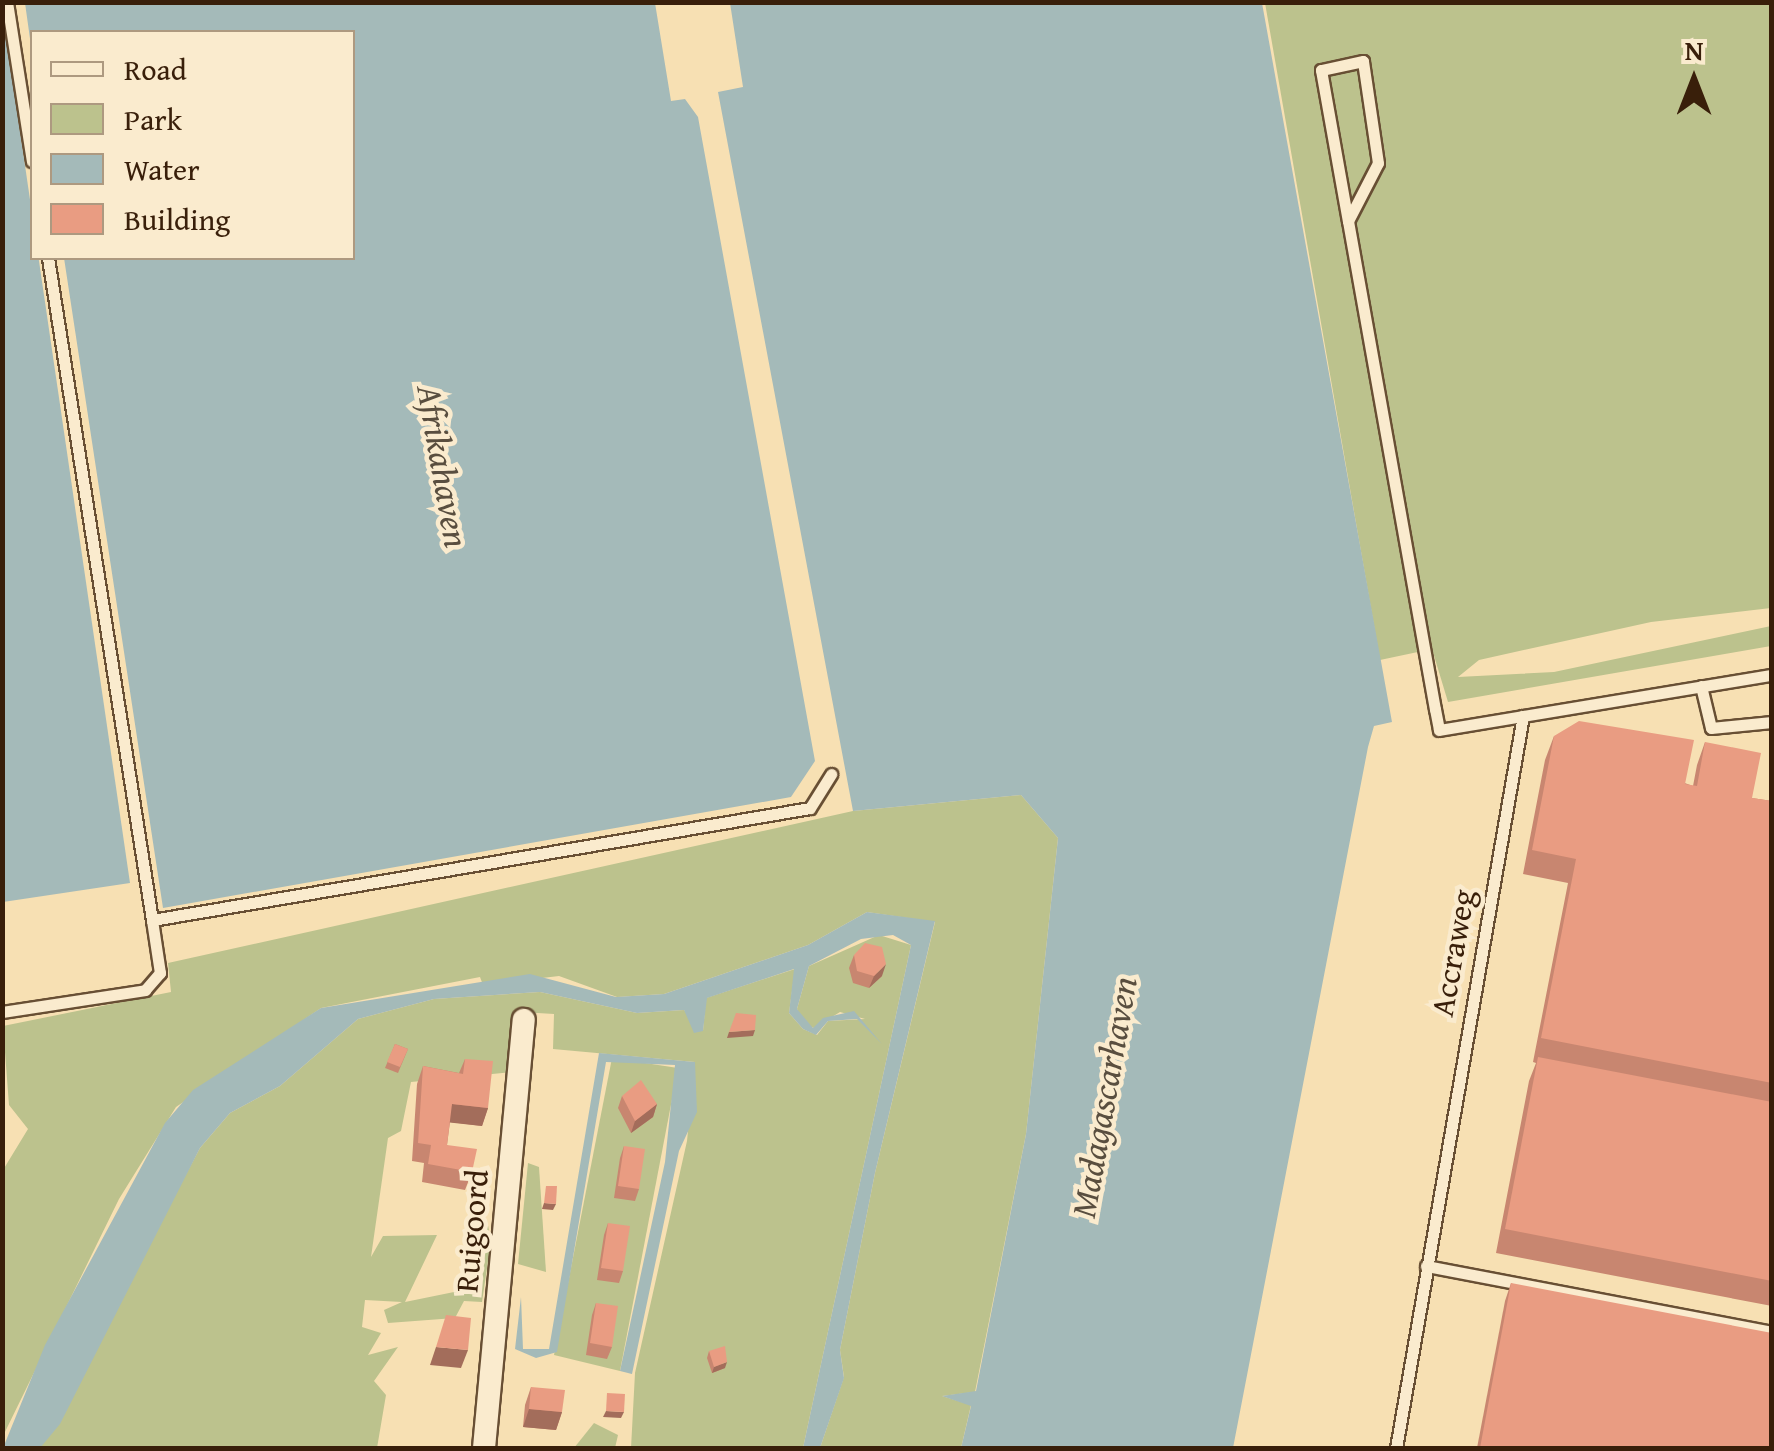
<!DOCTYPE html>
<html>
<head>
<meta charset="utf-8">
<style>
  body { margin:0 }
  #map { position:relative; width:1774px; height:1451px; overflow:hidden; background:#f7e0b3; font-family:"Gentium Book Plus",serif }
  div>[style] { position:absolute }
  .green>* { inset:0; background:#bcc28d }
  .water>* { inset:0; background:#a4bab9 }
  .roads { filter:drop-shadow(2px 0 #684f34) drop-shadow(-2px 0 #684f34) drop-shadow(0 2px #684f34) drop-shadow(0 -2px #684f34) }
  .lane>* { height:11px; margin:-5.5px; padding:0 5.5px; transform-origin:5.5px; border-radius:5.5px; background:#faebce }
  .street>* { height:22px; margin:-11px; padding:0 11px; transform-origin:11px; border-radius:11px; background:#faebce }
  .wall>* { inset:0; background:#c88670 }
  .shaded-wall>* { inset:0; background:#a36d5b }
  .building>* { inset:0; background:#e99c82 }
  span { translate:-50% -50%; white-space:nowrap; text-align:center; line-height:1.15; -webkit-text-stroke:9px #faebce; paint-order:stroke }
  .street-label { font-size:32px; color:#391f0a }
  .water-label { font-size:35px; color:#594e3f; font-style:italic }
  .frame { position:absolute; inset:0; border:5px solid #391f0a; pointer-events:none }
  .legend { position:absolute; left:30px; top:30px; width:325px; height:230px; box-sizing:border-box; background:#faebce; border:2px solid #ad9980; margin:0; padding:12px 18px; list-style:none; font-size:30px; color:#391f0a }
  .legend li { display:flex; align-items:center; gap:20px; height:50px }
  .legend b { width:50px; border:2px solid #ad9980 }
  .north { position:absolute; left:1644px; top:30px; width:100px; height:100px; -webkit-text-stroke:8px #faebce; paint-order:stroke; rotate:0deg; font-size:28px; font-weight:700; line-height:40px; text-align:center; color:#391f0a }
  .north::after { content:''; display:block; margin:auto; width:35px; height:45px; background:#391f0a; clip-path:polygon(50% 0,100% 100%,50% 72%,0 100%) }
</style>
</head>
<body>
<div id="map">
  <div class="green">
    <i style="clip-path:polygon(1265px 3px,1771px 3px,1771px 608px,1651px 622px,1479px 660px,1458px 677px,1554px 672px,1771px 626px,1771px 646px,1448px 702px,1432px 649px,1380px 660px)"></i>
    <i style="clip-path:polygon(1021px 795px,1058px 838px,1026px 1134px,975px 1392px,942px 1396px,971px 1405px,961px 1448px,820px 1448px,844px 1377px,840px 1350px,875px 1173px,935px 922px,867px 912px,808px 945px,664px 994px,617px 997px,559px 976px,483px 985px,480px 977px,321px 1008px,176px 1107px,119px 1199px,3px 1436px,3px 1170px,28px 1129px,9px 1105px,3px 1026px,171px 992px,168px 963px,853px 811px)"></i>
    <i style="clip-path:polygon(879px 935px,911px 945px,803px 1448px,631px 1448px,635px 1373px,687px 1141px,695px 1062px,553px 1049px,554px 1014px,521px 1012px,513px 1072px,411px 1082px,401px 1131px,388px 1138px,371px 1257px,383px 1236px,437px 1235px,405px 1302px,454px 1292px,487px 1220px,491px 1241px,482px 1302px,464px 1301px,455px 1318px,388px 1323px,384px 1310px,402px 1302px,365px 1300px,362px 1327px,381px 1333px,368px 1355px,398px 1347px,374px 1381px,386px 1395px,377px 1448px,40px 1448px,200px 1148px,230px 1113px,280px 1086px,358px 1019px,434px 999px,540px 992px,637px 1013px,684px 1010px,703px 1031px,706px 998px,795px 969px,789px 1013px,803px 1029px,817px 1035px,828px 1021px,865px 1019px,840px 1012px,814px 1028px,802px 1024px,797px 1009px,809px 966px)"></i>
    <i style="clip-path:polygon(612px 1058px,678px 1068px,620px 1371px,554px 1355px)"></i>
    <i style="clip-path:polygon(528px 1163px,539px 1167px,546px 1272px,518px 1264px)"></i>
    <i style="clip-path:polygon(594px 1423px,618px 1435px,615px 1448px,574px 1448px)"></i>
  </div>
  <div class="water">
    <i style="clip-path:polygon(25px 3px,655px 3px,671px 101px,685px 99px,698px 117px,815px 761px,791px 797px,163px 908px,64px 258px,352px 258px,352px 32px,32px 32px,32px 53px)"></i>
    <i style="clip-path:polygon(730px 3px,1262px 3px,1392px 722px,1374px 726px,1368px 747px,1233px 1448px,961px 1448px,971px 1406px,942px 1396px,976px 1391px,1026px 1134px,1058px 838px,1021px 795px,853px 811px,718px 92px,743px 87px)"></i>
    <i style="clip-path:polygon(3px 15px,130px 883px,3px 902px,2px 902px)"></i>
    <i style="clip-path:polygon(867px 912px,935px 921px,875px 1173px,840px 1350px,844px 1378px,820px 1448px,803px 1448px,911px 945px,893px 935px,861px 939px,809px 966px,797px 1009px,813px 1028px,823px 1018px,854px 1011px,882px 1044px,857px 1019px,828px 1021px,816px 1035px,803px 1029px,789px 1013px,794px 969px,707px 998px,703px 1031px,694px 1033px,684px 1010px,637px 1013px,540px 992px,434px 999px,358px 1019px,280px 1086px,230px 1113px,200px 1148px,60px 1424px,40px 1448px,3px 1448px,45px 1345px,165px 1123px,193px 1090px,321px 1008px,530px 974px,616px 997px,664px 994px,808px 945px)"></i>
    <i style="clip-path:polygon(599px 1053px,695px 1062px,697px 1112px,679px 1151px,632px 1374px,620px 1371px,665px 1162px,675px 1065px,606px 1062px,557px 1352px,536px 1358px,515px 1349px,521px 1297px,523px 1349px,549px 1349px)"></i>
  </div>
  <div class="roads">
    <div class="lane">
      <i style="left:7px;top:2px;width:161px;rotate:81.1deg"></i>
      <i style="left:1348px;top:221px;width:65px;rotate:-62.7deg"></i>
      <i style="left:1378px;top:163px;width:103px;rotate:-98.4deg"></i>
      <i style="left:1363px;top:61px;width:43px;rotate:167.9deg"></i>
      <i style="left:1321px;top:70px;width:153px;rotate:79.9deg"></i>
      <i style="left:1348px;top:221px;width:496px;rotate:79.9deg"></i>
      <i style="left:1435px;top:709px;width:21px;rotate:79deg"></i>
      <i style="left:1439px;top:730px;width:85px;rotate:-9.5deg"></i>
      <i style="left:48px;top:258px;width:670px;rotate:81.07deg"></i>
      <i style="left:152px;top:920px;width:667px;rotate:-9.66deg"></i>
      <i style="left:810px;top:808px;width:40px;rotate:-58deg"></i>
      <i style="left:1701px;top:686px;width:43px;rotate:76.6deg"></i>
      <i style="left:1711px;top:728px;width:61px;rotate:-5.6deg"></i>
      <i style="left:2px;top:1012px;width:145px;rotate:-8.7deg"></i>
      <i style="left:145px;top:990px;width:23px;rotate:-49deg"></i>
      <i style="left:160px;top:973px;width:54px;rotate:-98.6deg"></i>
      <i style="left:1426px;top:1266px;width:352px;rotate:10.8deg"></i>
      <i style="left:1396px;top:1448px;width:743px;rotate:-80.16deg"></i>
      <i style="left:1523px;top:716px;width:252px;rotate:-9.4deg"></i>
    </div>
    <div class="street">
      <i style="left:484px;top:1448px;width:430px;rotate:-84.7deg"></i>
    </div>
  </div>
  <div class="wall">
    <i style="clip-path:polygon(1554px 736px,1693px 786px,1697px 765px,1705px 742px,1752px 798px,1772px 801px,1772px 1306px,1496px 1253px,1529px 1081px,1536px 1063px,1533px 1062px,1568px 883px,1523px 874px,1545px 760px)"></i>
    <i style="clip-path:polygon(854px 955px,882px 976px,869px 988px,853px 983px,849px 968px)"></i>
    <i style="clip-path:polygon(395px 1044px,408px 1049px,398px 1073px,385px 1068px)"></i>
    <i style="clip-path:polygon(465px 1059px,488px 1108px,482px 1126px,450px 1122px,447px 1145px,472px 1172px,465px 1190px,422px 1182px,424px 1163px,412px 1161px,417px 1084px,423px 1066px,459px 1073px)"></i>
    <i style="clip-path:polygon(622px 1096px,657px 1104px,653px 1117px,631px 1133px,618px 1108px)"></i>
    <i style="clip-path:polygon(624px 1146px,639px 1189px,635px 1201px,614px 1198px,620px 1158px)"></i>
    <i style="clip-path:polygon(608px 1223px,623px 1271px,619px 1283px,597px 1280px,604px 1235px)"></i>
    <i style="clip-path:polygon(1511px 1283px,1772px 1448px,1477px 1448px,1505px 1301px)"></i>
    <i style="clip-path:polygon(596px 1303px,612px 1347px,607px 1359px,586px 1355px,592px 1315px)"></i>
    <i style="clip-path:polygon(709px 1351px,725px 1368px,712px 1373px,707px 1358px)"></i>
    <i style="clip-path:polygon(531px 1387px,562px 1412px,556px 1430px,523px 1427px,525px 1405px)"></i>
  </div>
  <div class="shaded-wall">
    <i style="clip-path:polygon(886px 964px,882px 976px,869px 988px,874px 976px)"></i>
    <i style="clip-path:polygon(755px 1030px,753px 1036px,727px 1038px,729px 1032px)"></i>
    <i style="clip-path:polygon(452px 1104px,488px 1108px,482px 1126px,445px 1122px)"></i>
    <i style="clip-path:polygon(657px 1104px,653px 1117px,631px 1133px,635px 1121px)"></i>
    <i style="clip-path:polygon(544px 1203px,556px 1204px,553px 1210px,542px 1209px)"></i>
    <i style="clip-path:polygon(436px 1347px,468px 1350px,461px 1368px,430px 1365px)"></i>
    <i style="clip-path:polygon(727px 1362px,725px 1368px,712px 1373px,714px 1367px)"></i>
    <i style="clip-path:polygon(529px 1409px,562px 1412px,556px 1430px,523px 1427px)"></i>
    <i style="clip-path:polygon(606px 1411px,624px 1412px,621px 1418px,603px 1417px)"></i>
  </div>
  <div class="building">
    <i style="clip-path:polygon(1579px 721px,1694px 740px,1685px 784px,1697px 786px,1705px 742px,1761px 753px,1752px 798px,1772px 801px,1772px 1083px,1541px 1038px,1576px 859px,1532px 850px,1554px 736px)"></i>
    <i style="clip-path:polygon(865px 943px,882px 947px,886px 964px,874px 976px,857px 971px,854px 955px)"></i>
    <i style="clip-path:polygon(736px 1013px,756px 1015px,755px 1030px,729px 1032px)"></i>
    <i style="clip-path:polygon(395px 1044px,408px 1049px,400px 1067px,387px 1062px)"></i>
    <i style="clip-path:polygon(1538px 1057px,1772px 1102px,1772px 1281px,1505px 1229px)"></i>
    <i style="clip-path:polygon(465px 1059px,493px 1061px,488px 1108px,452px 1104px,447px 1145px,477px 1149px,472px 1172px,428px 1164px,431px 1145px,418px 1143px,423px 1066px,463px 1074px)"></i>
    <i style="clip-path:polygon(641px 1080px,657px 1104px,635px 1121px,622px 1096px)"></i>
    <i style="clip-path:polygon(624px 1146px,645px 1149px,639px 1189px,618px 1186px)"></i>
    <i style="clip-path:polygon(546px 1186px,557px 1186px,556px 1204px,544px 1203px)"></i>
    <i style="clip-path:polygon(608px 1223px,630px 1226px,623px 1271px,601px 1268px)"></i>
    <i style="clip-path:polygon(1511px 1283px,1772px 1333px,1772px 1448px,1480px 1448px)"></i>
    <i style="clip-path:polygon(596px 1303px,618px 1306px,612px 1347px,590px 1343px)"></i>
    <i style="clip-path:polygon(446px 1315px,471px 1318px,468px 1350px,436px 1347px)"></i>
    <i style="clip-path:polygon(725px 1346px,727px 1362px,714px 1367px,709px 1351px)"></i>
    <i style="clip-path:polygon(531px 1387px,565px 1390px,562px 1412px,529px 1409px)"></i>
    <i style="clip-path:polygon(607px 1393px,625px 1394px,624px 1412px,606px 1411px)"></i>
  </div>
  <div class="street-label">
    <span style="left:1453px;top:953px;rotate:-80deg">Accraweg</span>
    <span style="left:472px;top:1231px;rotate:-85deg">Ruigoord</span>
  </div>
  <div class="water-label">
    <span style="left:443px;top:466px;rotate:80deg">Afrikahaven</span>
    <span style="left:1104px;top:1097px;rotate:-80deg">Madagascarhaven</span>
  </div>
  <div class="frame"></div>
  <ul class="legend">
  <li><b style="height:12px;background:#faebce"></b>Road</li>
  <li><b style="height:28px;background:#bcc28d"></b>Park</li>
  <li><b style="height:28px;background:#a4bab9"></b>Water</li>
  <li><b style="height:28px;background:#e99c82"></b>Building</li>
  </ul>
  <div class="north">N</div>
</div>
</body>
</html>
